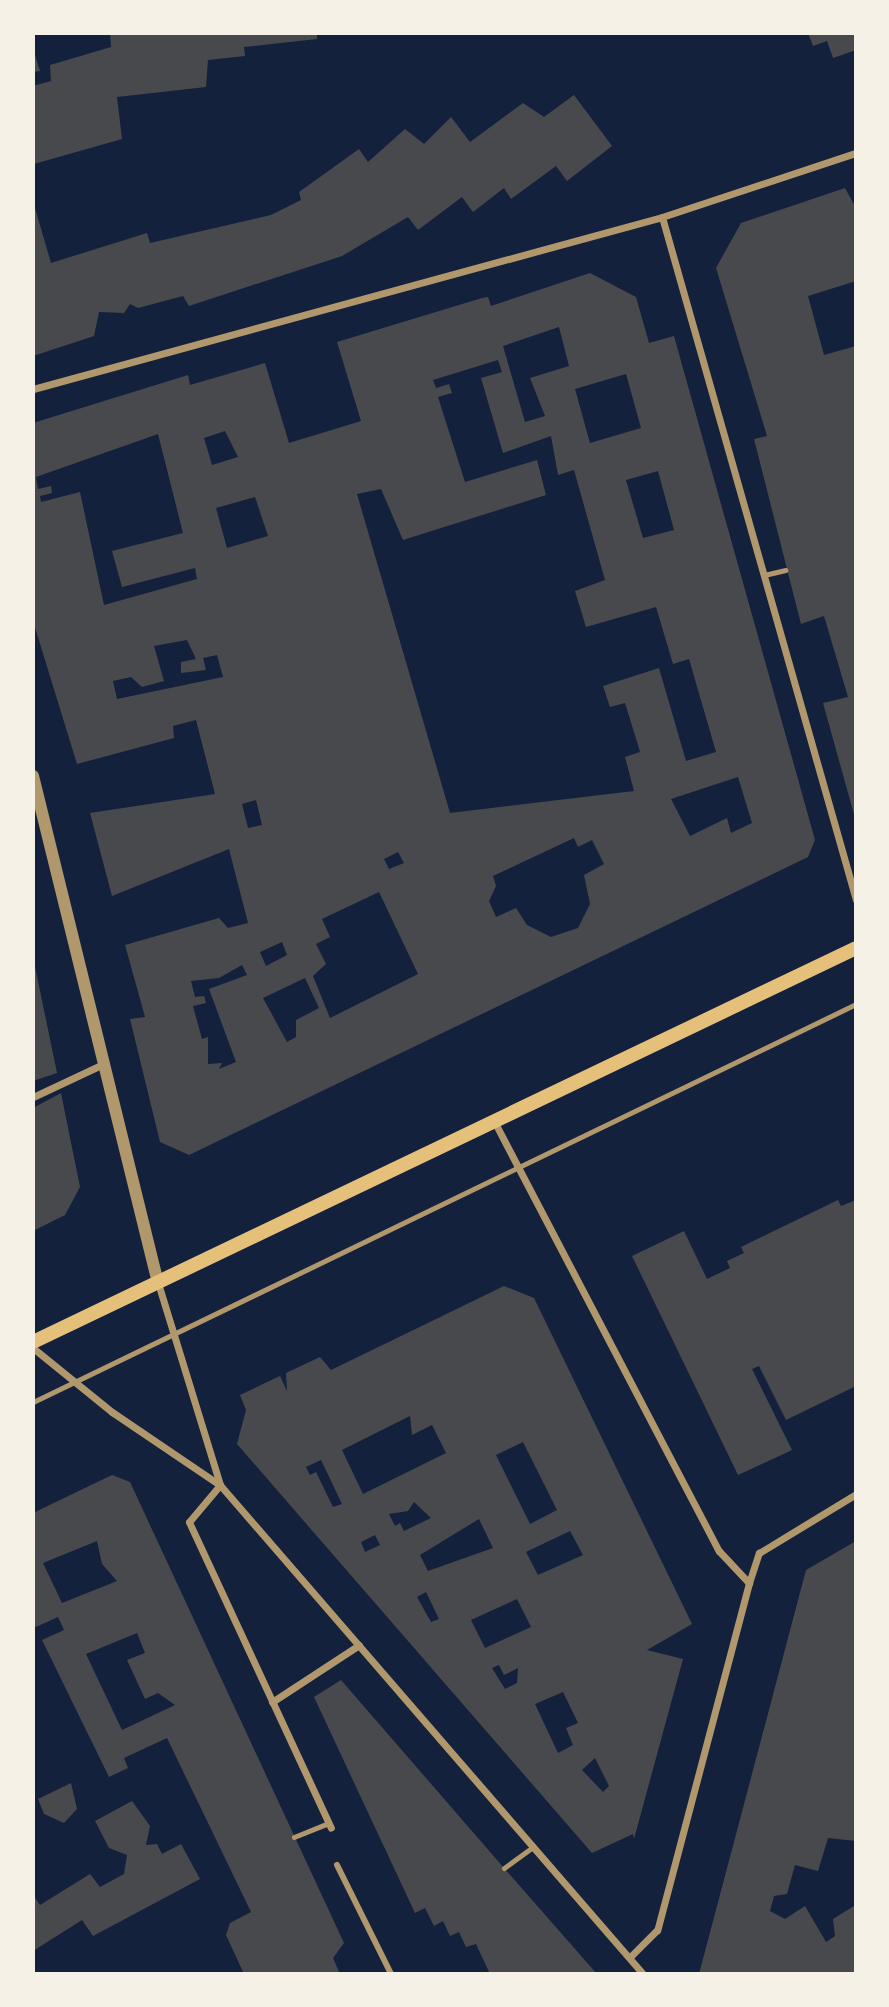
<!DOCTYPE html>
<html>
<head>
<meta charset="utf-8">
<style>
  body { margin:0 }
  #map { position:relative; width:889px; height:2007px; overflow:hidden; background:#14213d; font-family:Jost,sans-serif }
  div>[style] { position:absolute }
  .building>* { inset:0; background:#48494c }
  .service>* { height:5px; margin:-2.5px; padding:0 2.5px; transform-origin:2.5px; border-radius:2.5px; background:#b1986c }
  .pedestrian>* { height:6px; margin:-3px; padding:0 3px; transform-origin:3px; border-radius:3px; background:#b1986c }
  .minor>* { height:7px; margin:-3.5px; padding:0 3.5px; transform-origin:3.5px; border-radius:3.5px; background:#b1986c }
  .tertiary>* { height:12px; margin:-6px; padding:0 6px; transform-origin:6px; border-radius:6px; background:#b1986c }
  .secondary>* { height:14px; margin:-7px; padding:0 7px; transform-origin:7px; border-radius:7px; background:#e5c07b }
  span { translate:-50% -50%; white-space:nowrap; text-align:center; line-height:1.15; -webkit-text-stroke:7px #f6f1e7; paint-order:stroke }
  .frame { position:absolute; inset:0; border:35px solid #f6f1e7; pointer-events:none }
</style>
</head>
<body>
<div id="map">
  <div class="building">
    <i style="clip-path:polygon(110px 33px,317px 33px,317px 39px,244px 47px,245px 56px,208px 60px,206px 87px,117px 97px,122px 139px,34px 164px,33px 86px,51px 81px,50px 65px,111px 47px)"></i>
    <i style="clip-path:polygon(808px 33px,856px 33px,856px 50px,833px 58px,827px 41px,813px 46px)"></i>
    <i style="clip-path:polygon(34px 52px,40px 71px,33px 72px)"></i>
    <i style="clip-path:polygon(574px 95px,612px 146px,567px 181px,556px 166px,511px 199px,504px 188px,473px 212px,462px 197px,418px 230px,408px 217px,342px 256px,189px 306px,183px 296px,138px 308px,130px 304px,124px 313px,99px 312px,94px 336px,33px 356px,33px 201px,51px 263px,147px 233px,150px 243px,271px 215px,301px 200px,299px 192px,359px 149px,368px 162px,405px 129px,424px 144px,451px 117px,470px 142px,523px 103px,544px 117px)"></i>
    <i style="clip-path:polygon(845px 188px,856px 208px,856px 281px,808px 296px,824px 355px,856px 346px,855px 818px,823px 703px,848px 697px,824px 616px,801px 624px,754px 439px,767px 436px,716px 268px,741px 223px)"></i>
    <i style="clip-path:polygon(evenodd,590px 273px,636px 297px,649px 343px,674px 336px,815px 840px,808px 857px,189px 1155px,160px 1142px,130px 1019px,145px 1017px,125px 945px,219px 918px,228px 928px,248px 923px,229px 849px,112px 896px,90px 813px,215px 794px,196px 720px,173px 726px,174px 738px,77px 764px,33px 621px,33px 423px,188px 375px,190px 385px,265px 363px,289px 443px,361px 421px,337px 342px,482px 298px,488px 297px,491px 306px,590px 273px,559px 327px,569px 366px,530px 378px,545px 416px,525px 422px,503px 346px,559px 327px,590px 273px,498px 360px,502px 372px,481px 378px,503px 453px,551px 436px,558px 475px,574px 470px,605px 580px,575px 591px,586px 627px,656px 607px,673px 664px,689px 659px,716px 752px,686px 761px,659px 668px,603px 686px,610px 707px,625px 703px,638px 745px,640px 752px,625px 757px,634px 791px,450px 813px,357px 494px,381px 489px,403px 540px,546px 495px,537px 460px,465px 482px,438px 397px,452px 393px,449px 384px,436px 388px,433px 380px,498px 360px,590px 273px,626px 374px,641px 428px,590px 443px,575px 389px,626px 374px,590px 273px,225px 431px,238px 457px,212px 465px,204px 438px,225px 431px,590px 273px,158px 434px,183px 533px,112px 551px,122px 587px,195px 568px,197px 579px,104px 605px,80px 492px,41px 502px,40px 496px,52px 493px,51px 486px,38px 489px,36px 477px,158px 434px,590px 273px,658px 471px,674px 530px,643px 538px,626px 480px,658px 471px,590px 273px,255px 497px,268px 536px,227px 548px,216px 508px,255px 497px,590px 273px,187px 640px,196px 659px,181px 662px,181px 673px,206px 670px,203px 658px,217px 655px,223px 677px,117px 699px,113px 681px,131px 677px,142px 687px,164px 681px,154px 646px,187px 640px,590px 273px,738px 777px,752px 823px,731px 833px,727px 818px,690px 836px,671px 799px,738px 777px,590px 273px,256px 800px,262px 825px,248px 828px,242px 804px,256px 800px,590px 273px,574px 838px,578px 847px,592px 840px,604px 864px,584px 875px,590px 904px,578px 928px,551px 937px,527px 925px,516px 908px,496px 917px,489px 901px,496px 886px,493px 876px,574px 838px,590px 273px,398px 852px,404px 863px,389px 869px,384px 859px,398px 852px,590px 273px,379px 892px,418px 974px,330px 1018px,313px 976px,326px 964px,316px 944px,330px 937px,322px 919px,379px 892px,590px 273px,282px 942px,287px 955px,266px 966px,260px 952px,282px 942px,590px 273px,242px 965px,247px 975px,209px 989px,236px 1062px,219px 1069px,222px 1063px,208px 1064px,208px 1037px,202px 1039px,193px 1006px,206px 1003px,204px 996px,195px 997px,191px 981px,219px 978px,242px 965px,590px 273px,305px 978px,319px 1008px,296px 1020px,296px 1037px,287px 1042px,263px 998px,305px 978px)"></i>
    <i style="clip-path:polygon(33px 957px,57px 1073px,33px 1081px)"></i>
    <i style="clip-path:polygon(61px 1093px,80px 1187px,65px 1215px,33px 1231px,33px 1108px)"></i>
    <i style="clip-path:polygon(838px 1200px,841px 1206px,856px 1200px,856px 1386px,786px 1420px,759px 1366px,752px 1369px,792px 1450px,738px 1475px,632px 1256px,684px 1231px,707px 1279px,730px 1268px,727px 1261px,744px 1253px,741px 1247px)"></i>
    <i style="clip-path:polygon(evenodd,504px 1286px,534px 1298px,692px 1624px,647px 1650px,683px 1659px,634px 1839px,633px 1834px,592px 1853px,237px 1444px,246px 1410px,240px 1395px,280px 1376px,287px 1391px,286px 1373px,320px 1357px,331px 1370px,504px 1286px,410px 1416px,412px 1435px,432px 1425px,446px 1453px,363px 1494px,342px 1450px,410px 1416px,504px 1286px,523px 1442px,557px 1510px,530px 1524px,496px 1455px,523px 1442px,504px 1286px,321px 1460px,342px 1504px,333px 1507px,316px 1472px,310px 1475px,306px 1467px,321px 1460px,504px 1286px,414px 1502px,431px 1518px,404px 1531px,400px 1523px,395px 1526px,389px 1514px,408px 1511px,414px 1502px,504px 1286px,479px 1519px,493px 1548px,428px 1571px,420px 1555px,479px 1519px,504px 1286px,570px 1531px,583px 1555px,538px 1575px,526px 1552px,570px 1531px,504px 1286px,375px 1535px,380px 1545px,365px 1552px,361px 1542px,375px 1535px,504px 1286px,426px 1592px,439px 1619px,431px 1622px,417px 1597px,426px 1592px,504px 1286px,517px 1599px,531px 1627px,485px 1648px,471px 1620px,517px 1599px,504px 1286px,499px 1665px,504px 1675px,518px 1668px,517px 1683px,505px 1689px,492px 1668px,499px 1665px,504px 1286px,563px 1692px,578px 1723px,566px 1728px,573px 1745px,558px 1753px,535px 1704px,563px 1692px,504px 1286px,595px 1758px,609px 1786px,603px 1792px,582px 1770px,595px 1758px)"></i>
    <i style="clip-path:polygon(evenodd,112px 1475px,130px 1482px,344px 1943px,333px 1958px,340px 1974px,244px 1974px,226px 1935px,230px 1923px,251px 1912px,167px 1738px,124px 1758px,128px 1768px,109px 1777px,42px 1640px,64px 1630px,58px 1617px,36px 1627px,33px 1622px,33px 1513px,112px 1475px,97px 1541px,102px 1564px,117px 1581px,62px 1603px,43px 1563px,97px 1541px,112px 1475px,137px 1633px,145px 1653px,127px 1660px,145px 1699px,158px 1693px,175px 1705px,122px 1730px,86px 1654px,137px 1633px)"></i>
    <i style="clip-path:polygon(856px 1541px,856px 1841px,828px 1838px,818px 1871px,795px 1865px,787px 1894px,774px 1896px,770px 1911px,785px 1919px,805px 1906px,826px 1942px,835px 1936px,833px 1919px,854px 1906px,856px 1974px,699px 1974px,806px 1570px)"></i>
    <i style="clip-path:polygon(341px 1680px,504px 1868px,597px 1974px,490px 1974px,476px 1944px,466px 1947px,459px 1932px,450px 1936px,443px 1921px,434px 1926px,425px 1908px,415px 1913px,314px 1697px)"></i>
    <i style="clip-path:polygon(71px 1783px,77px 1809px,64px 1823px,44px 1814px,38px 1799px)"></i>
    <i style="clip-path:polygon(132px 1801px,150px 1826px,146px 1845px,157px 1844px,162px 1854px,181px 1844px,200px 1879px,93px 1936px,82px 1920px,33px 1951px,33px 1895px,40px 1905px,90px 1874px,100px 1887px,124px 1874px,127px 1855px,109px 1848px,95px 1821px)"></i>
  </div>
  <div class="service">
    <i style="left:764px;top:575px;width:22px;rotate:-13deg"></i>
    <i style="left:33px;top:1402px;width:914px;rotate:-25.81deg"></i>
    <i style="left:294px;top:1837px;width:37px;rotate:-22deg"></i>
    <i style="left:504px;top:1868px;width:36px;rotate:-36deg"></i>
  </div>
  <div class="pedestrian">
    <i style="left:337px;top:1865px;width:122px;rotate:63.6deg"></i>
  </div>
  <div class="minor">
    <i style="left:662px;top:217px;width:710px;rotate:74.14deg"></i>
    <i style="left:33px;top:389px;width:652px;rotate:-15.29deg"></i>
    <i style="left:662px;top:217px;width:204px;rotate:-18.3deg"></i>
    <i style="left:33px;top:1097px;width:77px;rotate:-25.2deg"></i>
    <i style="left:494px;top:1121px;width:485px;rotate:62.4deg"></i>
    <i style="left:719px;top:1551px;width:44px;rotate:46.8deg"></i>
    <i style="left:749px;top:1583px;width:359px;rotate:104.8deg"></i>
    <i style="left:657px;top:1930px;width:38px;rotate:135deg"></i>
    <i style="left:158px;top:1283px;width:211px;rotate:72.9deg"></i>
    <i style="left:33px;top:1348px;width:102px;rotate:39deg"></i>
    <i style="left:112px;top:1412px;width:130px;rotate:34.1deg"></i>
    <i style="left:220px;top:1485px;width:647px;rotate:49.14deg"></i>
    <i style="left:220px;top:1485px;width:48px;rotate:130deg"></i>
    <i style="left:189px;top:1522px;width:337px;rotate:65.1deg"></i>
    <i style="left:749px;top:1583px;width:32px;rotate:-72deg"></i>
    <i style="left:759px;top:1553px;width:114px;rotate:-31.3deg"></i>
    <i style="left:272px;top:1702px;width:104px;rotate:-33.2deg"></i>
  </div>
  <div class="tertiary">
    <i style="left:33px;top:776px;width:522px;rotate:76.15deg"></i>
  </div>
  <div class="secondary">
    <i style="left:33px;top:1342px;width:912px;rotate:-25.58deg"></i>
  </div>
  <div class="frame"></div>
</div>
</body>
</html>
